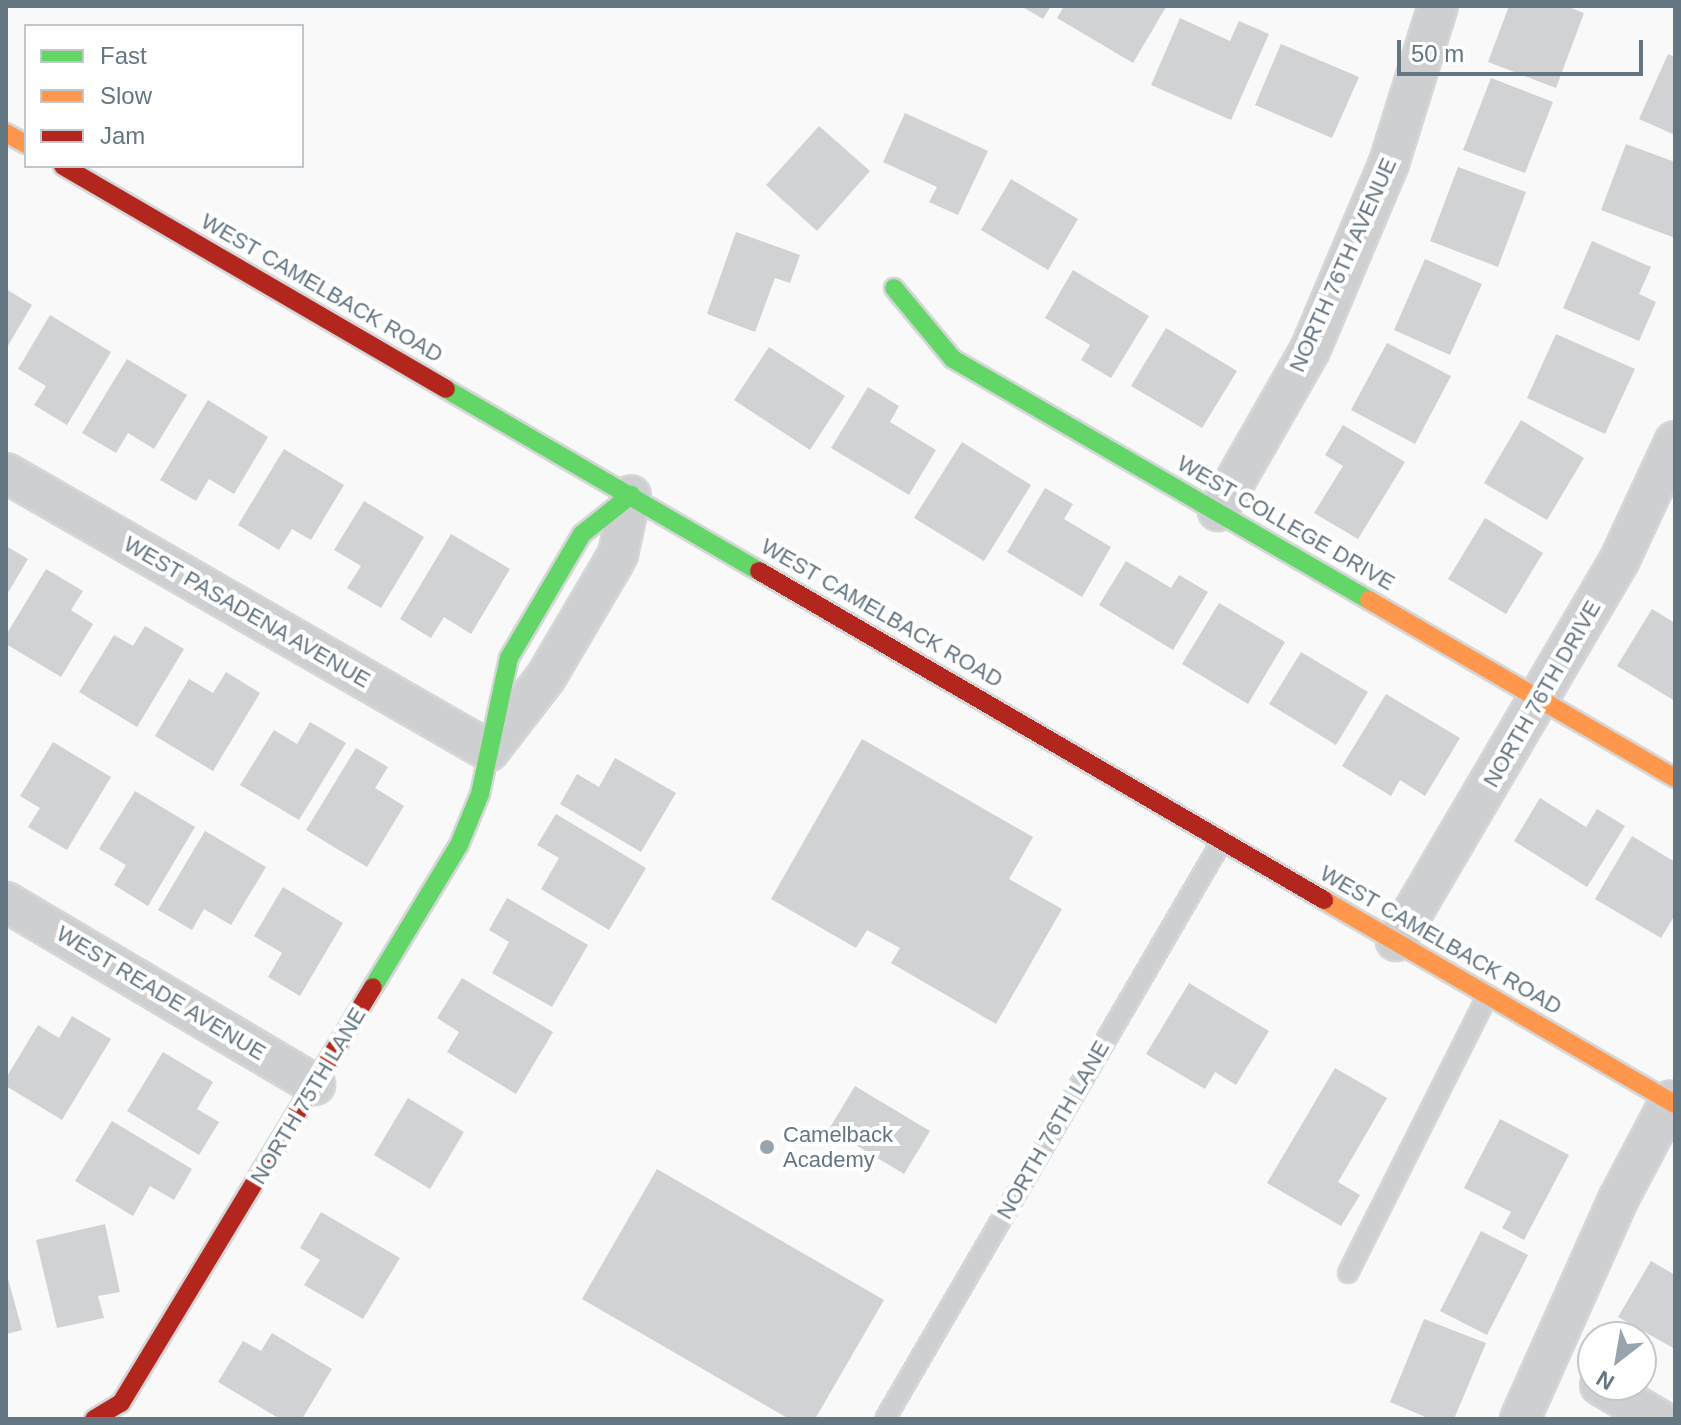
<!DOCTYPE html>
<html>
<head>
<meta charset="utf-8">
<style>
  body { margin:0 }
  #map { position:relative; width:1681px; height:1425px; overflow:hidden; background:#f9f9f9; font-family:Helvetica,sans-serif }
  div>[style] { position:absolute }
  .building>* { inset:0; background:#d0d2d3 }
  .roads { filter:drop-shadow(2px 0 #d5d6d7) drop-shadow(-2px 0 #d5d6d7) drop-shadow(0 2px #d5d6d7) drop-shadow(0 -2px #d5d6d7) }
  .lane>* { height:18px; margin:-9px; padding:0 9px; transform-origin:9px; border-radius:9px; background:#cecfd0 }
  .street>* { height:38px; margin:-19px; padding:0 19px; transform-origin:19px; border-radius:19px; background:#cecfd0 }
  .fast>* { height:18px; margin:-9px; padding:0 9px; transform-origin:9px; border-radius:9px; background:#63d668 }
  .slow>* { height:18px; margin:-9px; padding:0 9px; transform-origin:9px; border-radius:9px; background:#ff974d }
  .jam>* { height:18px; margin:-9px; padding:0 9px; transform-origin:9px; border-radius:9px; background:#b3261e }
  .dots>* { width:22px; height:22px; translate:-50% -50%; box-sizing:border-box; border:4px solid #fff; border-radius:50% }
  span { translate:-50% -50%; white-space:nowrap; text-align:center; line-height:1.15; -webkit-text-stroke:8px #fff; paint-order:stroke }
  .street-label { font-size:22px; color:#657683 }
  .poi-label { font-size:22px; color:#657683 }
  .left { translate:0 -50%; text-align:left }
  .frame { position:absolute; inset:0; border:8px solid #657683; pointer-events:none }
  .legend { position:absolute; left:24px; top:24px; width:280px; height:144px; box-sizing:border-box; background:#fff; border:2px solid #c1c8cd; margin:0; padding:10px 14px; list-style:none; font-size:24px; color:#657683 }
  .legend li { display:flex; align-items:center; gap:16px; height:40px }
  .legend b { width:40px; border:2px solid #c1c8cd }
  .north { position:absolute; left:1577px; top:1321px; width:80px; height:80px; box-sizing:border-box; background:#fff; border:2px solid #c1c8cd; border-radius:50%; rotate:211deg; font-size:22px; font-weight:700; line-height:32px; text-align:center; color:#657683 }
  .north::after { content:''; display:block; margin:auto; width:28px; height:36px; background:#99a4ac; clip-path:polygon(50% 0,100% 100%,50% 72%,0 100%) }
  .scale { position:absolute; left:1397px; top:40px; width:246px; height:36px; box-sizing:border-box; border:4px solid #657683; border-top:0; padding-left:10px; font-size:24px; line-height:28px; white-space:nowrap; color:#657683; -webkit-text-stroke:6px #fff; paint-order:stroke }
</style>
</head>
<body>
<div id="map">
  <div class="building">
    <i style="clip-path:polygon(1021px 6px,1051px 6px,1043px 19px)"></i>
    <i style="clip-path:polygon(1064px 6px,1164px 6px,1166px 7px,1133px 63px,1057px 18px)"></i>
    <i style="clip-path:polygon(1509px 6px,1566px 6px,1584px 13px,1556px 88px,1488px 62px)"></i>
    <i style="clip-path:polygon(1180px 18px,1230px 41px,1239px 21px,1269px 34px,1231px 120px,1151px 85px)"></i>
    <i style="clip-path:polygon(1281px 44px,1359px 77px,1332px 138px,1255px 105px)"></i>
    <i style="clip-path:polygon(1668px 54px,1675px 57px,1675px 135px,1639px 119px)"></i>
    <i style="clip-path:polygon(1491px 78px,1553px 102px,1525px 173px,1463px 150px)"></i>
    <i style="clip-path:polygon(905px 113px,988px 151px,958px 215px,929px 202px,937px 187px,883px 162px)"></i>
    <i style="clip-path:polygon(819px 126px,870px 171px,817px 231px,766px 185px)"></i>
    <i style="clip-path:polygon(1626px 144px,1675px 162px,1675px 238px,1601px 210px)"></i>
    <i style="clip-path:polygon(1458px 167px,1526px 192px,1498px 267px,1430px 241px)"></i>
    <i style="clip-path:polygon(1011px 179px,1078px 219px,1048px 270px,981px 230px)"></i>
    <i style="clip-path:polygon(736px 232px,800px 255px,790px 283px,775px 278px,755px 332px,707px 314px)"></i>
    <i style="clip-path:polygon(1592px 241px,1651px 267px,1639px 294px,1656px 302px,1639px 341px,1563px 308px)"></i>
    <i style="clip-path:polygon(1425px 259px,1482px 284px,1450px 355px,1394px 330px)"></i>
    <i style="clip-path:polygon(1073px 270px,1149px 316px,1111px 378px,1081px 360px,1090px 345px,1045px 318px)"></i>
    <i style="clip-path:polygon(6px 289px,32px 305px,6px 349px)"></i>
    <i style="clip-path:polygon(50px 315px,111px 352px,67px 425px,34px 405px,46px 386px,18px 369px)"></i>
    <i style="clip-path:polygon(1166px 328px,1237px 371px,1202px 428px,1131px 386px)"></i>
    <i style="clip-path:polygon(1556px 334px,1635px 369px,1605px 434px,1527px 398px)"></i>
    <i style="clip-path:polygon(1387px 343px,1451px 376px,1415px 444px,1351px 410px)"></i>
    <i style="clip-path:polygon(769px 347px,845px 396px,810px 450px,734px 400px)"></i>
    <i style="clip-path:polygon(127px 359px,187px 395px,154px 449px,128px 433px,116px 453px,82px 433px)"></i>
    <i style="clip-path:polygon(868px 387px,899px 406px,890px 422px,936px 450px,909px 495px,831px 448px)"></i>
    <i style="clip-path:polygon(208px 400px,268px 437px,234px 494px,209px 479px,196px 501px,160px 480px)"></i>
    <i style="clip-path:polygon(1521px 420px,1584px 458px,1547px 520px,1484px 483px)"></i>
    <i style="clip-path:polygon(1343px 425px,1405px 462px,1358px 539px,1314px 513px,1343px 466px,1325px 455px)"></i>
    <i style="clip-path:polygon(962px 442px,1031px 485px,984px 561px,914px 518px)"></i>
    <i style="clip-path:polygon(284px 449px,344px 485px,311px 540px,292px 529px,279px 550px,238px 525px)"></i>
    <i style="clip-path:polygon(1045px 488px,1073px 504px,1064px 519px,1111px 547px,1082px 597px,1007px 552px)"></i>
    <i style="clip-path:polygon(364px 501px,424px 537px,381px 608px,347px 588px,361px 566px,334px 550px)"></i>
    <i style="clip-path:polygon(1485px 518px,1543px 553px,1506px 614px,1448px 579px)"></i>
    <i style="clip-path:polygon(451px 534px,510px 569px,471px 634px,444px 617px,431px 638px,400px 619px)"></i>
    <i style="clip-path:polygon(6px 546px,28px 559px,6px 596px)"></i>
    <i style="clip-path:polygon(1126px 561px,1171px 588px,1179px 575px,1208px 592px,1173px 650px,1099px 605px)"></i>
    <i style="clip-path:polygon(46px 569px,83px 591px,71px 610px,93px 624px,61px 677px,6px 644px,6px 635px)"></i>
    <i style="clip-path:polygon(1219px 603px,1285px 642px,1248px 704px,1182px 664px)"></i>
    <i style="clip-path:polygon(1652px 609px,1675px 623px,1675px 701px,1617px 666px)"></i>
    <i style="clip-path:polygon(145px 626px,184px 649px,137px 727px,79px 692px,114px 635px,133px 646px)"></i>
    <i style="clip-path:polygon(1301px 652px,1368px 692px,1336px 745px,1269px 704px)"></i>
    <i style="clip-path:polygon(226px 672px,260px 693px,213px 771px,155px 736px,189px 679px,213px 693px)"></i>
    <i style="clip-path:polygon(1386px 694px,1460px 738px,1425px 796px,1400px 780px,1391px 796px,1342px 766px)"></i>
    <i style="clip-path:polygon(310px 722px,346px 743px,299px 820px,240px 785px,274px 730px,297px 744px)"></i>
    <i style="clip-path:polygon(862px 739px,1033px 837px,1009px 879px,1062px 909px,996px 1024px,891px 963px,900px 948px,867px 930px,856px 948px,771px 899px)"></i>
    <i style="clip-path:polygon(53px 742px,111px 777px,67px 850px,28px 827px,40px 808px,20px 796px)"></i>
    <i style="clip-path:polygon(356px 748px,388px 767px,375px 788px,404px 806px,367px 867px,306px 830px)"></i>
    <i style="clip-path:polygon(615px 758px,676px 793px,641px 852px,560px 804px,577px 774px,599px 787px)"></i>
    <i style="clip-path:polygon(135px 791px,195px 827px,148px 906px,114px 885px,126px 865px,99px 849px)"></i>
    <i style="clip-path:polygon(1540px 798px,1586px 827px,1597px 809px,1625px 826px,1587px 887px,1514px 841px)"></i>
    <i style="clip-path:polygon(556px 814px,646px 868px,609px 930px,541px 889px,559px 858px,537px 845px)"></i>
    <i style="clip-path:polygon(205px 831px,266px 867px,231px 925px,204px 909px,192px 930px,158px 910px)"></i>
    <i style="clip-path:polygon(1632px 836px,1675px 862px,1675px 915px,1661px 938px,1595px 899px)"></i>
    <i style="clip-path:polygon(283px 887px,343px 923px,300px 996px,268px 977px,282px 953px,254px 936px)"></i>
    <i style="clip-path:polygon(507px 898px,588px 945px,552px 1007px,492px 973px,509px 942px,489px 930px)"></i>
    <i style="clip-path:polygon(462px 978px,553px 1032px,516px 1094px,447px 1052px,459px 1032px,437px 1018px)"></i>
    <i style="clip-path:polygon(1189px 983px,1269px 1031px,1236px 1085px,1215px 1072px,1205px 1089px,1146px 1054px)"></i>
    <i style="clip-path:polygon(72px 1016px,111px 1039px,62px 1120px,6px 1086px,6px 1078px,38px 1025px,59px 1038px)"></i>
    <i style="clip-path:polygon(163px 1052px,213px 1082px,197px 1109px,219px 1122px,199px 1155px,127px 1111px)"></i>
    <i style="clip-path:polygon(1335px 1068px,1387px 1098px,1338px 1182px,1360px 1195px,1341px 1226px,1267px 1183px)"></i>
    <i style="clip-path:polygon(855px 1086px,930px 1131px,904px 1174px,829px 1129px)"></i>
    <i style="clip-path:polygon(408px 1098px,464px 1132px,430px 1189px,374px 1155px)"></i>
    <i style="clip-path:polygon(1500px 1119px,1569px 1155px,1524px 1240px,1502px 1228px,1511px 1212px,1464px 1188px)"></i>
    <i style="clip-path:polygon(112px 1121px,192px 1169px,174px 1200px,150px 1186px,133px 1216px,75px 1181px)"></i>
    <i style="clip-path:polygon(657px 1169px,884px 1300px,815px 1419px,789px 1419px,582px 1299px)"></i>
    <i style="clip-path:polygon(321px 1212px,400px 1258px,363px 1319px,304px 1285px,320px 1260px,300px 1248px)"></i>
    <i style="clip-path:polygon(105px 1224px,120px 1292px,98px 1296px,104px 1318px,57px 1328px,36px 1240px)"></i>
    <i style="clip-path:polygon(1481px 1231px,1528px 1255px,1487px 1335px,1440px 1311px)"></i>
    <i style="clip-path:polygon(1651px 1261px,1675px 1275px,1675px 1349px,1618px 1317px)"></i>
    <i style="clip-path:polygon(6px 1271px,22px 1330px,6px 1334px)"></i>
    <i style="clip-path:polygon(1424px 1319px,1486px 1343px,1454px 1419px,1430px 1419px,1390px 1402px)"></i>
    <i style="clip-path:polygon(272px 1333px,332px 1369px,302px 1419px,280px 1419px,218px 1382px,243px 1341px,261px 1351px)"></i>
  </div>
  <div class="roads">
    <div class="lane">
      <i style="left:1348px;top:1273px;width:311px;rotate:-63.3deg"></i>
      <i style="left:885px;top:1419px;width:669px;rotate:-59.76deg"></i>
    </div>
    <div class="street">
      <i style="left:6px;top:473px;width:557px;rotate:29.92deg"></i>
      <i style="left:489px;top:751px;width:93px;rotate:-52.4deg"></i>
      <i style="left:546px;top:677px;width:130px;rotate:-59.5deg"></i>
      <i style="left:612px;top:565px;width:13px;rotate:-61deg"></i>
      <i style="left:618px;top:554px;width:60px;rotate:-77.6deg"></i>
      <i style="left:1218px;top:511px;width:185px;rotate:-60.3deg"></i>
      <i style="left:1310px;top:350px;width:203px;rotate:-67.1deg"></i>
      <i style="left:1389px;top:163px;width:164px;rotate:-72.7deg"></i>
      <i style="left:6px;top:902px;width:359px;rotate:30.6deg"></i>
      <i style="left:1396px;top:941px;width:441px;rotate:-59.6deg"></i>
      <i style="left:1619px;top:561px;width:132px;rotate:-65deg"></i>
      <i style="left:1600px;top:1385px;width:67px;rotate:30.4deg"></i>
      <i style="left:1520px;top:1419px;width:242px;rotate:-65.9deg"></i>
      <i style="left:1619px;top:1198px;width:110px;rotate:-62.3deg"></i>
    </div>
    <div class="fast">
      <i style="left:894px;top:288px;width:92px;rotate:50.3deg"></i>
      <i style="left:953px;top:359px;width:481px;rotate:30.1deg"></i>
      <i style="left:446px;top:389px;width:362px;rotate:30.2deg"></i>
      <i style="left:373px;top:987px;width:166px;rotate:-58.8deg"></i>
      <i style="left:459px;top:845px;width:55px;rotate:-67.6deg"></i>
      <i style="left:480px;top:794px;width:139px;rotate:-78deg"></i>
      <i style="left:509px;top:658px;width:144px;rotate:-59.5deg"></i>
      <i style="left:582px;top:534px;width:63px;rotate:-38.5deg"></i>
    </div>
    <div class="slow">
      <i style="left:6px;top:133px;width:23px;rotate:29deg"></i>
      <i style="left:1369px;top:600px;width:354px;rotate:30.2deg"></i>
      <i style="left:1324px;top:900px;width:406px;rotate:30.2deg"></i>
    </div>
    <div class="jam">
      <i style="left:63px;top:166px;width:443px;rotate:30.2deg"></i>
      <i style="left:759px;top:571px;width:654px;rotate:30.21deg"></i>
      <i style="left:94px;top:1419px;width:31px;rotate:-31deg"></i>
      <i style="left:121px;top:1403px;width:486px;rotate:-58.8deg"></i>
    </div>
  </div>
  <div class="dots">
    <i style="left:767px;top:1147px;background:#99a4ac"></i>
  </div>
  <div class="street-label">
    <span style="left:1343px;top:265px;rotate:-66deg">NORTH 76TH AVENUE</span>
    <span style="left:322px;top:288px;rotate:30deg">WEST CAMELBACK ROAD</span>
    <span style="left:1286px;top:523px;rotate:30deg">WEST COLLEGE DRIVE</span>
    <span style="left:247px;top:612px;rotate:30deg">WEST PASADENA AVENUE</span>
    <span style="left:882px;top:613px;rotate:30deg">WEST CAMELBACK ROAD</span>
    <span style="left:1542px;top:694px;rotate:-60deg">NORTH 76TH DRIVE</span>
    <span style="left:1441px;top:940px;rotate:30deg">WEST CAMELBACK ROAD</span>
    <span style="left:161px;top:993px;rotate:31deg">WEST READE AVENUE</span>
    <span style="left:308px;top:1096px;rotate:-59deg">NORTH 75TH LANE</span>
    <span style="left:1053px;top:1130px;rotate:-60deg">NORTH 76TH LANE</span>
  </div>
  <div class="poi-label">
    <span class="left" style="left:783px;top:1147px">Camelback<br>Academy</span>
  </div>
  <div class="frame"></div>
  <ul class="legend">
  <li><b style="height:10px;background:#63d668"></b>Fast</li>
  <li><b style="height:10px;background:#ff974d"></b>Slow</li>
  <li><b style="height:10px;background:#b3261e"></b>Jam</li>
  </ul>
  <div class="north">N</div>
  <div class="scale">50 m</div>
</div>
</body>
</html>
